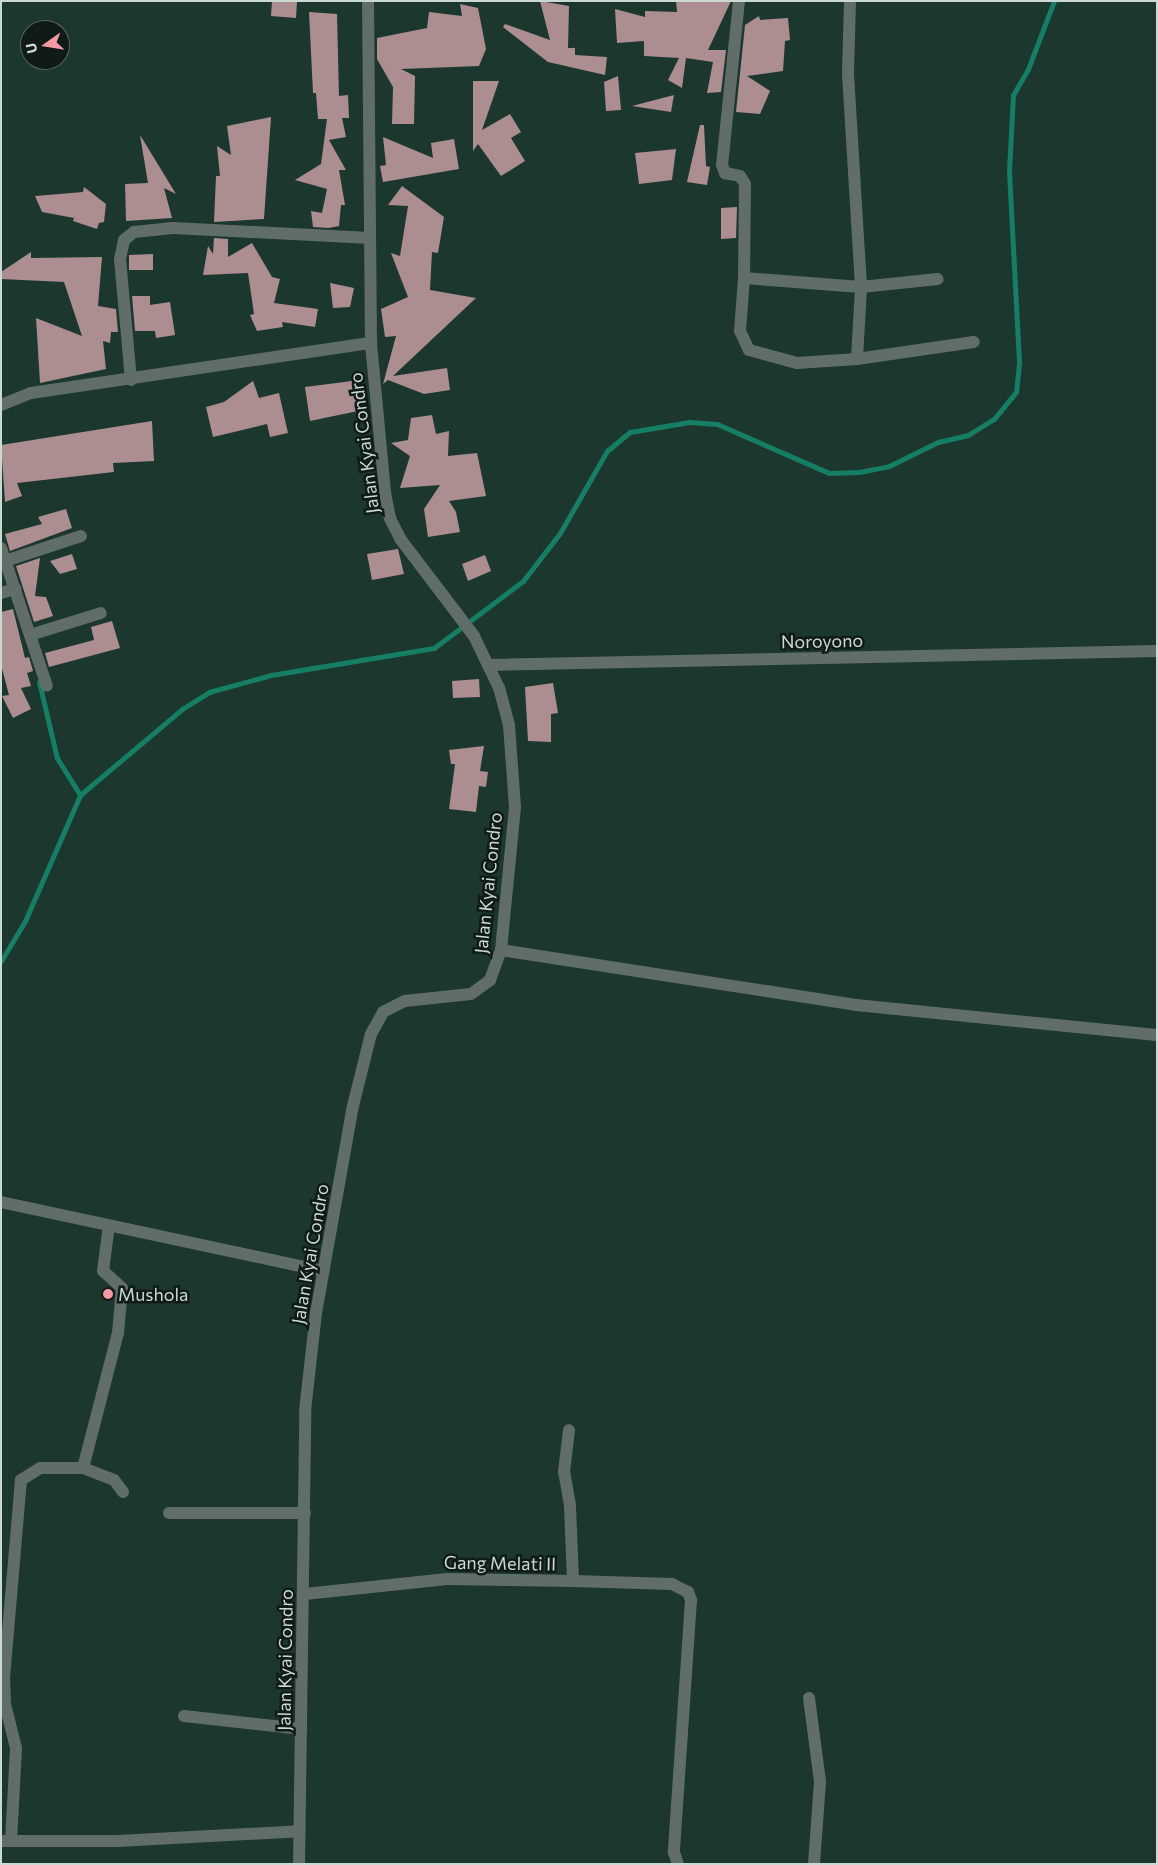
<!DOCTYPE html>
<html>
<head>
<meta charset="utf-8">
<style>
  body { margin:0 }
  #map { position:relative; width:1158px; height:1865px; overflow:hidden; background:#1c372e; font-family:Commissioner,sans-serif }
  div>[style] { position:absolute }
  .stream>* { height:5px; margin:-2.5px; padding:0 2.5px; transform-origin:2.5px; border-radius:2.5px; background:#157e64 }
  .building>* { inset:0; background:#ac8e91 }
  .minor>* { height:12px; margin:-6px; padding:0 6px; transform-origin:6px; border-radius:6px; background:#616d68 }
  .dots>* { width:14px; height:14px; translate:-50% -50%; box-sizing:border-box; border:2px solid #101b17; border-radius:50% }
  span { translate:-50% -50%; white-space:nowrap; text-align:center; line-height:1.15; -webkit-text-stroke:5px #101b17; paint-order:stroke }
  .street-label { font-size:18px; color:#cad9d3 }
  .poi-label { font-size:18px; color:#cad9d3 }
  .left { translate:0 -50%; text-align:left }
  .frame { position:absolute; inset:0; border:2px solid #cad9d3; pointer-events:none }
  .north { position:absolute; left:20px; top:20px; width:50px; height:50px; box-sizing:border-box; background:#101b17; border:1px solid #5a6762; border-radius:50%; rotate:257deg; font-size:14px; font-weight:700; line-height:20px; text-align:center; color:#cad9d3 }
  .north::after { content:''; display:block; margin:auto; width:18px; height:22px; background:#f49aa5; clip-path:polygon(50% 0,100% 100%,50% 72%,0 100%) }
</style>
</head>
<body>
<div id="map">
  <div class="stream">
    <i style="left:39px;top:682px;width:78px;rotate:76.7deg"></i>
    <i style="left:57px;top:758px;width:44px;rotate:58.1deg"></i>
    <i style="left:1px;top:961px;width:47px;rotate:-59deg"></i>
    <i style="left:25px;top:921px;width:137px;rotate:-66.4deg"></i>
    <i style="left:80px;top:795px;width:133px;rotate:-40.1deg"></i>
    <i style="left:182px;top:709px;width:32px;rotate:-32deg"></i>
    <i style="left:209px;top:692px;width:64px;rotate:-15.3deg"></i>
    <i style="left:271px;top:675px;width:165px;rotate:-9.4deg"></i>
    <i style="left:434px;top:648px;width:111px;rotate:-37deg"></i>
    <i style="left:523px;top:581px;width:61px;rotate:-52.4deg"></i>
    <i style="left:560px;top:533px;width:95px;rotate:-60.2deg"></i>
    <i style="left:607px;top:451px;width:30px;rotate:-40deg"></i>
    <i style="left:630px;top:432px;width:60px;rotate:-9.6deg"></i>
    <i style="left:689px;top:422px;width:28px;rotate:4deg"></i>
    <i style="left:717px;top:424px;width:122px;rotate:23.6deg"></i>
    <i style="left:829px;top:473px;width:30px;rotate:-2deg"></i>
    <i style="left:859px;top:472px;width:31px;rotate:-11deg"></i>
    <i style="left:889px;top:466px;width:55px;rotate:-26.1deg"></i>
    <i style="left:938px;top:442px;width:31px;rotate:-13deg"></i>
    <i style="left:968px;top:435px;width:31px;rotate:-32deg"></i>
    <i style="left:994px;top:419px;width:35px;rotate:-51deg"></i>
    <i style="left:1016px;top:392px;width:30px;rotate:-84deg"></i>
    <i style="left:1019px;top:362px;width:191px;rotate:-93deg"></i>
    <i style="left:1009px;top:171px;width:76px;rotate:-87deg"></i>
    <i style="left:1013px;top:95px;width:30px;rotate:-60deg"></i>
    <i style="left:1028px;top:69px;width:73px;rotate:-69.1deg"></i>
  </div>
  <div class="building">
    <i style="clip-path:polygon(272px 1px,297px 1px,296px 18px,271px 16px)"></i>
    <i style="clip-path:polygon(540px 1px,569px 6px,568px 48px,575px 48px,575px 55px,607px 57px,605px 75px,548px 62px,503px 27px,505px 24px,550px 40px)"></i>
    <i style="clip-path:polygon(676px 1px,731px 1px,708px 50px,726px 50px,721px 92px,707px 93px,713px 62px,686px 58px,682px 88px,668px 80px,679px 58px,644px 56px,644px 41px,617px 43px,615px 9px,645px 17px,645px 11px,677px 12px)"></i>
    <i style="clip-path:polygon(460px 4px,478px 8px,486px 49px,479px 66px,401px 69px,415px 76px,414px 124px,392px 124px,393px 87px,377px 59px,377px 38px,427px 28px,429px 12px,462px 16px)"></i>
    <i style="clip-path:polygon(309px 12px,337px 14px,339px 96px,348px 95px,349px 118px,342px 118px,346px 137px,329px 140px,346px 170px,339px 170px,345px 205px,341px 205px,339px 226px,328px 228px,313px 227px,311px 211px,322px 213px,327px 189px,295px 180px,321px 164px,327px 119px,318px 119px,316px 93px,313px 93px)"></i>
    <i style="clip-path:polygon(759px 16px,760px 20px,788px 18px,790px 40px,785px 41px,783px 71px,747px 76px,770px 91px,760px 114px,736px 112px,745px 25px)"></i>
    <i style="clip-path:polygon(618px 76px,621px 110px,606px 111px,604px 82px)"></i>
    <i style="clip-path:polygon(473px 81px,499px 81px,482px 130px,510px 114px,521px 132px,511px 138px,525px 161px,501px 176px,478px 144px,473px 151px)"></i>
    <i style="clip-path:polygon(674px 95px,671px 112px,632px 106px)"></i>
    <i style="clip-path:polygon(271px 117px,264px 219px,214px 222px,216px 176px,220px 176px,217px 146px,231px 155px,227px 126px)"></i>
    <i style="clip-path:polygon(700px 125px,704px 125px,706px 166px,710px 167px,707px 185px,687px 182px)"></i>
    <i style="clip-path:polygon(140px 135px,176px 194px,164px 188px,172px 218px,126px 221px,125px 184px,148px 183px)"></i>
    <i style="clip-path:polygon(383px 137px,433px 158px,431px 143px,454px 139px,459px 169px,383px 182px,380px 166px,386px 165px)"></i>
    <i style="clip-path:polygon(676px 149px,672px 180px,639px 184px,635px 153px)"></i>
    <i style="clip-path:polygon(402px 186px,444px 217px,438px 253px,432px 252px,430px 290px,476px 298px,393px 376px,447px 368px,450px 390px,424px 394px,388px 380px,383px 384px,396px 336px,385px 337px,381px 309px,408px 297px,391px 253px,400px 256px,408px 206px,388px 205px)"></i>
    <i style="clip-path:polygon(84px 187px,106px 204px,104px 222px,99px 223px,97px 229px,73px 221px,74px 218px,42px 212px,35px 196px,83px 192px)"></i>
    <i style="clip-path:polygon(737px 207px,736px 238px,721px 239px,721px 208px)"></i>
    <i style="clip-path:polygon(214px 238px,228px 239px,228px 257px,252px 243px,272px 277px,280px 279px,274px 303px,318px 309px,315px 327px,282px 322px,283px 327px,257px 331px,250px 315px,254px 314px,248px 273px,203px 275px,208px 246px,213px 254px)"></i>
    <i style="clip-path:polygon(31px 252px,31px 258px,102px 257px,98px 306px,116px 309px,118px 332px,111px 332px,110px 343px,103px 341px,106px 369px,40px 383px,36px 318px,82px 336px,64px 282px,1px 279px,1px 272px)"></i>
    <i style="clip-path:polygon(153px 254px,153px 270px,129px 270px,129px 255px)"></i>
    <i style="clip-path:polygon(330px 283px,354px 288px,350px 307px,333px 308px)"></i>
    <i style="clip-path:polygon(132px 296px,150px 296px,150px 305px,170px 302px,175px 335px,156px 338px,155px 331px,135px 331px)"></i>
    <i style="clip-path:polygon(253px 381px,259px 398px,279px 393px,288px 433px,270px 437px,267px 424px,213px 437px,206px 407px,224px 402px)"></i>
    <i style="clip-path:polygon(352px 381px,358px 411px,310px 421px,305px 387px)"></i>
    <i style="clip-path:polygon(432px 415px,436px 434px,449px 431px,448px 456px,477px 453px,486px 496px,449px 501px,456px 512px,460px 532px,428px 537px,424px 509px,440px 485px,400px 488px,410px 456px,391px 443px,408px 440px,411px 418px)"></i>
    <i style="clip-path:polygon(152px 421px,154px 461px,113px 463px,114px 472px,17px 483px,22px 496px,5px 502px,1px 445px)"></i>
    <i style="clip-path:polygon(66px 509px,72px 528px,10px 551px,5px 534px,42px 524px,38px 517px)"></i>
    <i style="clip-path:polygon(398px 549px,404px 574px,372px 580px,367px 554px)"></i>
    <i style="clip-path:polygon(72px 554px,77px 569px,60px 574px,50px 561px)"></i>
    <i style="clip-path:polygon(485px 555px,491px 571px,468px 581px,462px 564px)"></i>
    <i style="clip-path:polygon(40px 558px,35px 596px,46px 597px,53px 616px,34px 622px,16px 566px)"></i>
    <i style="clip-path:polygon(13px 609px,25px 658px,29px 657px,33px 671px,27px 673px,31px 686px,21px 688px,31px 709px,13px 718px,2px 696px,9px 695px,1px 665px,1px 612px)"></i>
    <i style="clip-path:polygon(112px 621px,120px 648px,49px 667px,45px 653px,94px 640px,91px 627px)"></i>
    <i style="clip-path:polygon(479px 679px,480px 697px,453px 698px,452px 681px)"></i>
    <i style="clip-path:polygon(553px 683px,558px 713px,551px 714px,551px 742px,528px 741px,525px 687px)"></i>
    <i style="clip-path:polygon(484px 746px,480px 771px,488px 772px,486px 787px,479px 786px,476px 812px,449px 809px,455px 764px,451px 764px,449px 750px)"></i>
  </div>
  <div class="minor">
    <i style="left:739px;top:1px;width:165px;rotate:95.9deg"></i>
    <i style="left:722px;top:165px;width:9px;rotate:69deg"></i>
    <i style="left:725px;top:173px;width:15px;rotate:11deg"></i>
    <i style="left:740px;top:176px;width:9px;rotate:58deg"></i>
    <i style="left:745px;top:184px;width:94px;rotate:90.6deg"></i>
    <i style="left:744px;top:278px;width:117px;rotate:4.4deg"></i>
    <i style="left:861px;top:287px;width:72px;rotate:93.2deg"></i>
    <i style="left:857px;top:359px;width:118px;rotate:-8.3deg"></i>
    <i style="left:850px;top:1px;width:73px;rotate:91.6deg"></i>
    <i style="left:848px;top:74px;width:213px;rotate:86.5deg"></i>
    <i style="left:861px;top:287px;width:77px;rotate:-5.9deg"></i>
    <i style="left:744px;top:278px;width:53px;rotate:94.3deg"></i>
    <i style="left:740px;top:331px;width:21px;rotate:65deg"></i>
    <i style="left:749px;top:350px;width:50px;rotate:15.2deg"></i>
    <i style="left:797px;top:363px;width:60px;rotate:-3.8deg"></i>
    <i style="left:131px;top:380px;width:121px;rotate:-95.2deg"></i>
    <i style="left:120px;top:259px;width:19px;rotate:-78deg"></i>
    <i style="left:124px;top:240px;width:13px;rotate:-39deg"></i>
    <i style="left:134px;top:232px;width:39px;rotate:-6deg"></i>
    <i style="left:173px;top:228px;width:197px;rotate:2.9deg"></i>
    <i style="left:1px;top:405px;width:32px;rotate:-22deg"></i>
    <i style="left:31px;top:393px;width:344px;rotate:-8.4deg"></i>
    <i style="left:1px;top:548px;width:145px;rotate:71.6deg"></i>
    <i style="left:5px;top:561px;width:80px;rotate:-18.2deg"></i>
    <i style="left:1px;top:593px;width:15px;rotate:-16deg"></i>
    <i style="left:30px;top:635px;width:74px;rotate:-17.2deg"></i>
    <i style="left:488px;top:665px;width:669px;rotate:-1.2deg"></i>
    <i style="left:501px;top:950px;width:359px;rotate:8.8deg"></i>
    <i style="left:856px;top:1005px;width:302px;rotate:5.7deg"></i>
    <i style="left:1px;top:1202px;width:330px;rotate:12.1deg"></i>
    <i style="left:83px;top:1468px;width:33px;rotate:21deg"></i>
    <i style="left:114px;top:1480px;width:15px;rotate:53deg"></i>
    <i style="left:169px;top:1513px;width:136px"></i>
    <i style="left:573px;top:1581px;width:99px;rotate:1.7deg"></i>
    <i style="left:672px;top:1584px;width:18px;rotate:27deg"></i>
    <i style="left:688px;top:1592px;width:9px;rotate:69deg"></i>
    <i style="left:691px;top:1600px;width:253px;rotate:93.9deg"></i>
    <i style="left:674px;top:1852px;width:13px;rotate:72deg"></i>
    <i style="left:305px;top:1594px;width:143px;rotate:-6deg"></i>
    <i style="left:447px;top:1579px;width:126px;rotate:0.9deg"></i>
    <i style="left:573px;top:1581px;width:76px;rotate:-92.3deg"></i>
    <i style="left:570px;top:1505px;width:34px;rotate:-100deg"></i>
    <i style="left:564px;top:1472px;width:42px;rotate:-83.2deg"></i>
    <i style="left:809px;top:1698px;width:85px;rotate:82.5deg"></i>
    <i style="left:820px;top:1782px;width:82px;rotate:94.2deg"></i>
    <i style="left:184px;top:1716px;width:118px;rotate:6.3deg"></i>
    <i style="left:1px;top:1841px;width:117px"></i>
    <i style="left:118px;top:1841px;width:182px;rotate:-3.1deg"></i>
    <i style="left:11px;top:1841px;width:93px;rotate:-86.9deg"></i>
    <i style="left:16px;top:1748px;width:45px;rotate:-104deg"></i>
    <i style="left:5px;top:1704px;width:26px;rotate:-92deg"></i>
    <i style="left:4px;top:1678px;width:199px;rotate:-85.1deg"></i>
    <i style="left:21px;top:1480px;width:22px;rotate:-32deg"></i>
    <i style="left:40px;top:1468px;width:43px"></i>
    <i style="left:83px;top:1468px;width:139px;rotate:-75.5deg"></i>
    <i style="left:118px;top:1333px;width:45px;rotate:-84.9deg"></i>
    <i style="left:122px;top:1288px;width:25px;rotate:-138deg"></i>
    <i style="left:103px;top:1271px;width:46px;rotate:-82.6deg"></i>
    <i style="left:299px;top:1864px;width:453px;rotate:-89.2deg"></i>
    <i style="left:305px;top:1411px;width:99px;rotate:-83.6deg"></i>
    <i style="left:316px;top:1313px;width:206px;rotate:-79.9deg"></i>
    <i style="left:352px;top:1110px;width:78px;rotate:-76deg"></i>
    <i style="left:371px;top:1034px;width:25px;rotate:-61deg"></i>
    <i style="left:383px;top:1012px;width:25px;rotate:-27deg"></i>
    <i style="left:405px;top:1001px;width:66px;rotate:-6.1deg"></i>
    <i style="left:471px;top:994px;width:24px;rotate:-36deg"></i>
    <i style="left:490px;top:980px;width:32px;rotate:-70deg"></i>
    <i style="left:501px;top:950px;width:144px;rotate:-84.4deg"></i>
    <i style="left:515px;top:807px;width:82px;rotate:-94.2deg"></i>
    <i style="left:509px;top:725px;width:38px;rotate:-105deg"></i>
    <i style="left:499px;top:688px;width:58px;rotate:-115.7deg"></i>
    <i style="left:474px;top:636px;width:121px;rotate:-127.2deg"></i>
    <i style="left:401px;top:540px;width:25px;rotate:-117deg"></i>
    <i style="left:390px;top:518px;width:26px;rotate:-101deg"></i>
    <i style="left:385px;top:492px;width:150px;rotate:-95.4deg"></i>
    <i style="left:371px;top:343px;width:342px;rotate:-90.5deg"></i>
  </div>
  <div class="dots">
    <i style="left:108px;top:1294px;background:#f49aa5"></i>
  </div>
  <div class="street-label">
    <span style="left:364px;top:443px;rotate:-97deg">Jalan Kyai Condro</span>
    <span style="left:822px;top:641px;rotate:-1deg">Noroyono</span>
    <span style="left:488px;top:883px;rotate:-84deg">Jalan Kyai Condro</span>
    <span style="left:310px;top:1254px;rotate:-80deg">Jalan Kyai Condro</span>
    <span style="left:500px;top:1563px;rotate:1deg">Gang Melati II</span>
    <span style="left:285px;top:1660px;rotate:-89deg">Jalan Kyai Condro</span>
  </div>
  <div class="poi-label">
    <span class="left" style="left:118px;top:1294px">Mushola</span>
  </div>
  <div class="frame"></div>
  <div class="north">U</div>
</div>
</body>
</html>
